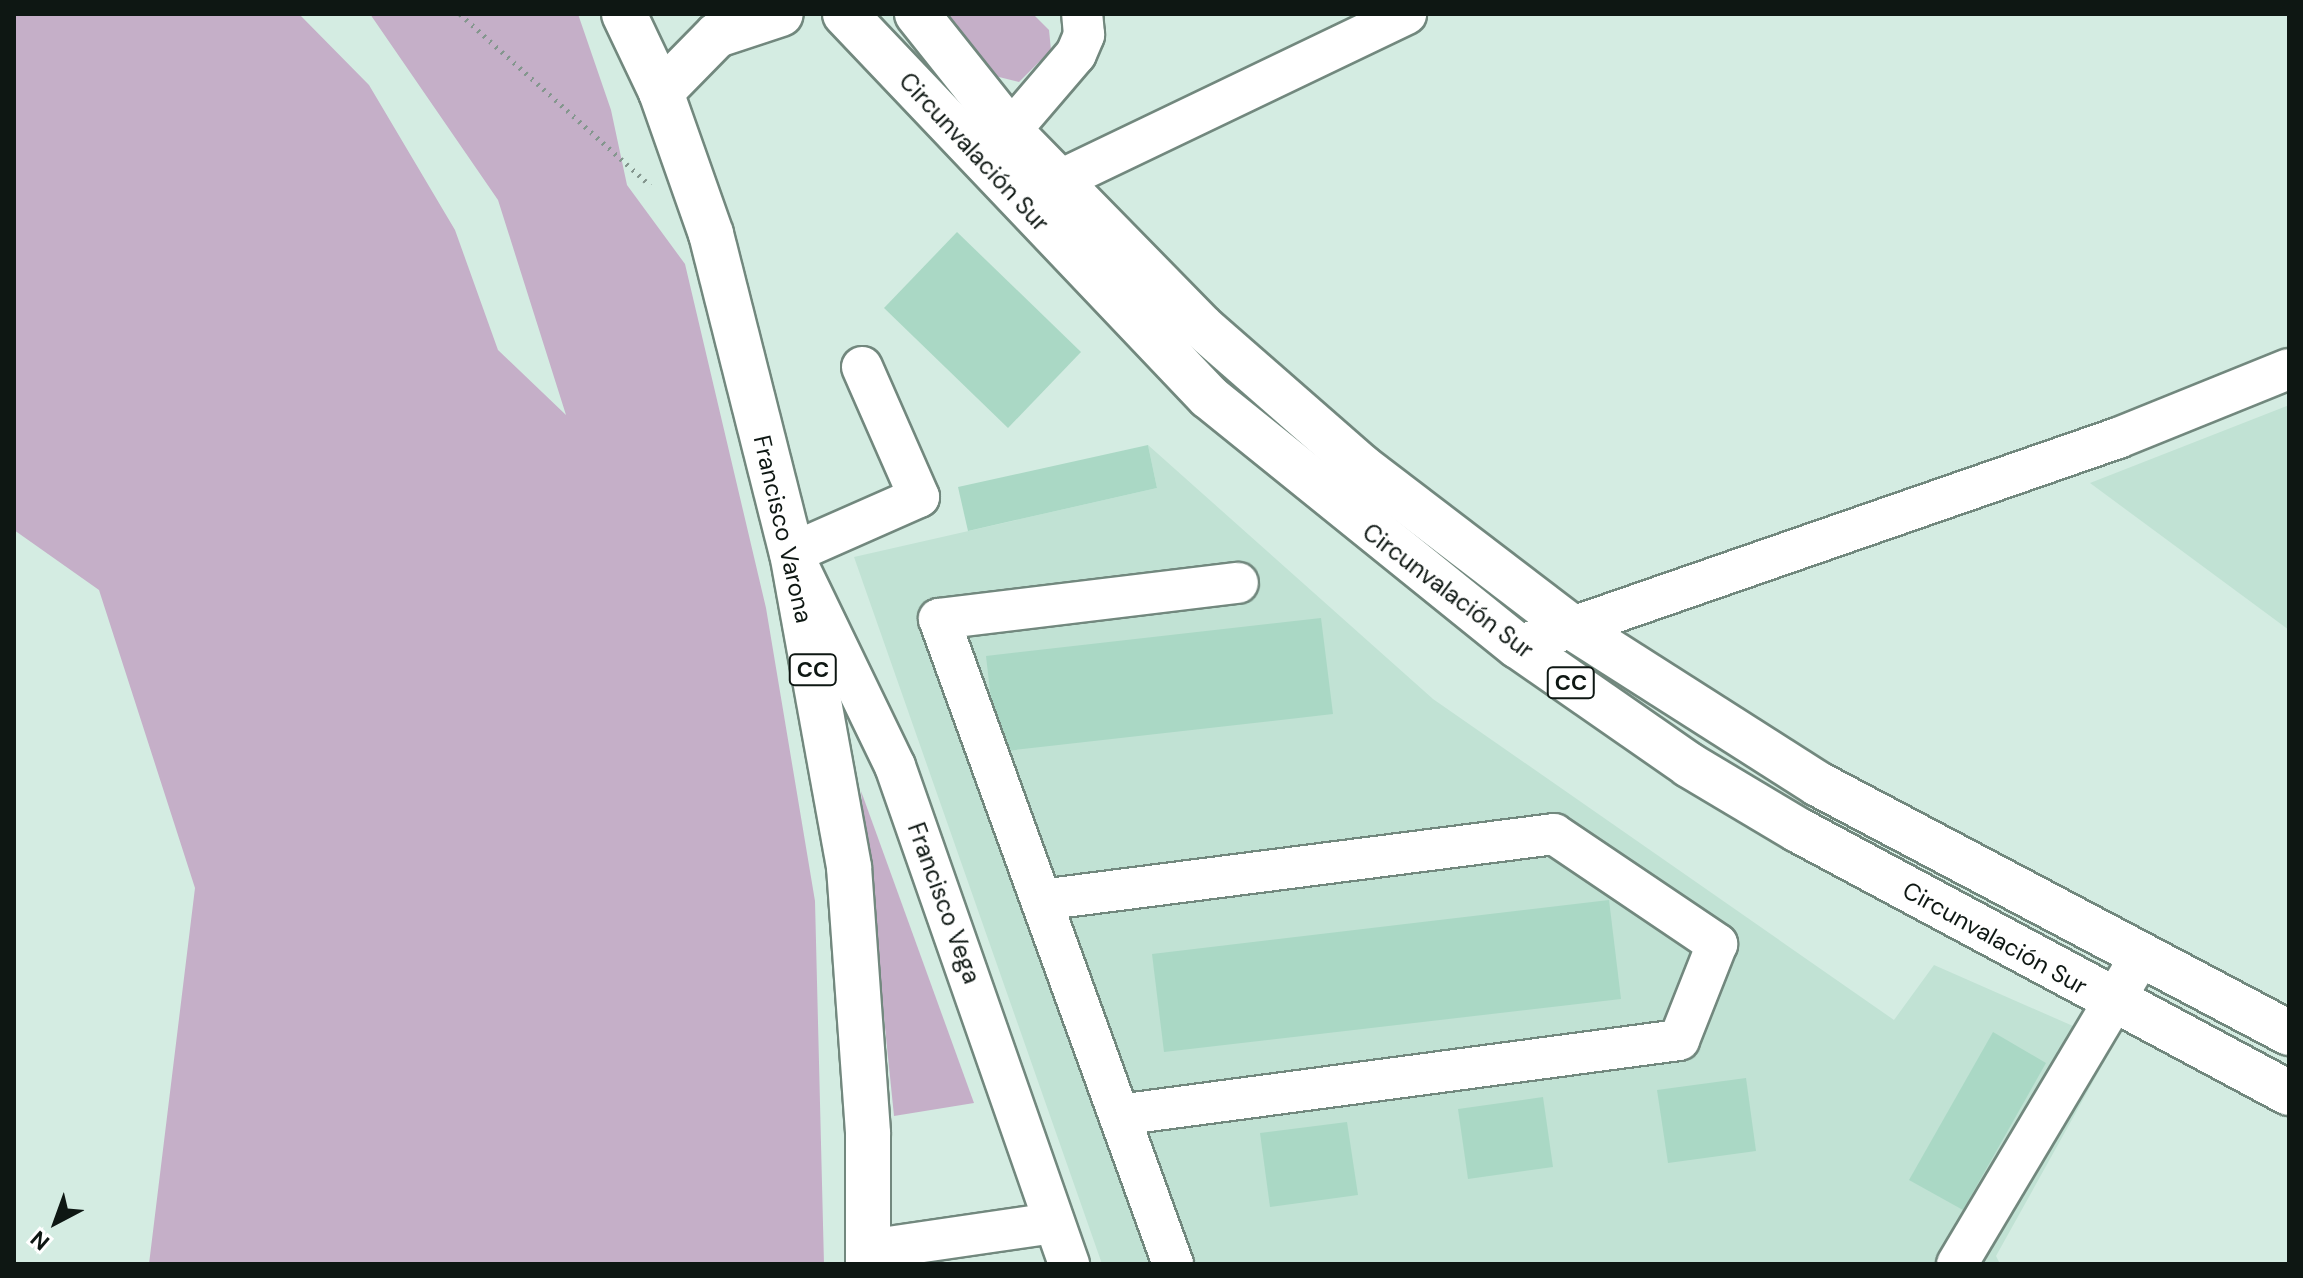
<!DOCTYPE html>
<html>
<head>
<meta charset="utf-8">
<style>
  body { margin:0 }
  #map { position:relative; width:2303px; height:1278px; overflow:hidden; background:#d4ece2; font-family:"DM Sans",sans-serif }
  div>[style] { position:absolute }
  .built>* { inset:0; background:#c1e2d4 }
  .green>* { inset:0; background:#c5afc8 }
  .building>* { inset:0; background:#aad8c5 }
  .path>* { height:5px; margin-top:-2.5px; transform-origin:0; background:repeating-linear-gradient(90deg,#84968e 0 2px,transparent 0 8px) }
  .roads { filter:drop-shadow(2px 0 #72887e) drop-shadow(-2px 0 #72887e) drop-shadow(0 2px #72887e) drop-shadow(0 -2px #72887e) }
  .minor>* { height:40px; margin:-20px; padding:0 20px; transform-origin:20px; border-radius:20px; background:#fff }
  .major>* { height:44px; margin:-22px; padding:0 22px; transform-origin:22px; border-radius:22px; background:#fff }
  .highway>* { height:44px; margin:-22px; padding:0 22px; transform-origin:22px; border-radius:22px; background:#fff }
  span { translate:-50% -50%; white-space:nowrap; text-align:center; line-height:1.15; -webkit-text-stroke:6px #fff; paint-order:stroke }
  .shield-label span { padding:2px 6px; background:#fff; border:2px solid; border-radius:6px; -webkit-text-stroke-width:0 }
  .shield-label { font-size:22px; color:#0e1713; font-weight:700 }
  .street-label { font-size:24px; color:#0e1713 }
  .frame { position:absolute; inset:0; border:16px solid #0e1713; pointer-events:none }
  .north { position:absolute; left:16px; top:1182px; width:80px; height:80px; -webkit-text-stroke:6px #fff; paint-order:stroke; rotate:221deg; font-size:22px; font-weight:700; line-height:32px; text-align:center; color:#0e1713 }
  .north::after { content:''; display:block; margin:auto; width:28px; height:36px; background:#0e1713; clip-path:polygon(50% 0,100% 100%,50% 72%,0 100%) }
</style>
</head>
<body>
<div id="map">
  <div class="built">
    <i style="clip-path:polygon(2289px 405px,2289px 630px,2090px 483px)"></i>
    <i style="clip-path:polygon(1148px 445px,1433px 699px,1894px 1020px,1934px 965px,2114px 1044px,1996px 1256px,2000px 1264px,1102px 1264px,854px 557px,1157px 488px)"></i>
  </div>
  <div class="green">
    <i style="clip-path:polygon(14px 14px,299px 14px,369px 85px,455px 230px,498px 350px,566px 415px,498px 200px,370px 14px,578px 14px,611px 110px,627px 185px,685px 264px,766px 608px,815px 901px,824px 1264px,149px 1264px,195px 888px,99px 590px,14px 530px)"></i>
    <i style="clip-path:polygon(934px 14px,1033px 14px,1049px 30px,1051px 50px,1019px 82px,979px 72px)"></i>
    <i style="clip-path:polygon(861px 791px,974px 1103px,894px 1116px)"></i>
  </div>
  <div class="building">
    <i style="clip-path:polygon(957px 232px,1081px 352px,1008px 428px,884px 308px)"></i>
    <i style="clip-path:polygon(1148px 445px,1157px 488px,968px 531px,958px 487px)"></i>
    <i style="clip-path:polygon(1321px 618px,1333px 714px,997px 752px,986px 656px)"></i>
    <i style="clip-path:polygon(1609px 900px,1621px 999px,1164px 1052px,1152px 954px)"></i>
    <i style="clip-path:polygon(1993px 1032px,2046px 1063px,1963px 1210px,1909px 1180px)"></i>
    <i style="clip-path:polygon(1746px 1078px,1756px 1151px,1668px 1163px,1657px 1090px)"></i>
    <i style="clip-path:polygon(1543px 1097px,1553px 1167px,1468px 1179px,1458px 1109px)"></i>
    <i style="clip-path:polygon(1347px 1122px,1358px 1195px,1270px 1207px,1260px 1133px)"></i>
  </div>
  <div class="path">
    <i style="left:460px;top:14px;width:256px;rotate:42deg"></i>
  </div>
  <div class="roads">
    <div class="minor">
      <i style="left:1010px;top:131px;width:101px;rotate:-49.4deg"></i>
      <i style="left:1076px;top:54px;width:21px;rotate:-67deg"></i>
      <i style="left:1084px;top:35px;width:21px;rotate:-95deg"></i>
      <i style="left:1031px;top:194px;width:416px;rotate:-25.6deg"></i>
      <i style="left:862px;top:367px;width:142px;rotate:66.3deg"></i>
      <i style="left:919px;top:497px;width:139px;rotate:156.2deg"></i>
      <i style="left:792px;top:553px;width:237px;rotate:64.2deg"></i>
      <i style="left:895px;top:766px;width:528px;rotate:70.74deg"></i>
      <i style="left:1518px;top:646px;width:635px;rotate:-19.12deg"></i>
      <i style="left:2118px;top:438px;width:184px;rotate:-22deg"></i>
      <i style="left:1041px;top:900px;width:517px;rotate:-7.33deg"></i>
      <i style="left:1554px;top:834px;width:197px;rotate:34deg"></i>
      <i style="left:1717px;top:944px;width:103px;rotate:111.6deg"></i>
      <i style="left:1679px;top:1040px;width:565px;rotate:172.37deg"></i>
      <i style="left:868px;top:1250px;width:188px;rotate:-8.3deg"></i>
      <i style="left:1173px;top:1264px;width:686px;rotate:-109.94deg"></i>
      <i style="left:939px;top:619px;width:301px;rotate:-6.9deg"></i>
      <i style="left:1957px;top:1264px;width:357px;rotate:-59.2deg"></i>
    </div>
    <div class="major">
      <i style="left:624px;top:14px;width:86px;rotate:64.6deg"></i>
      <i style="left:661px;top:92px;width:151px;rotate:70.6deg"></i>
      <i style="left:711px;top:234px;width:329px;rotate:75.8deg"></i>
      <i style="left:792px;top:553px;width:319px;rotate:79.7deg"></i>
      <i style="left:849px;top:867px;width:268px;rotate:85.9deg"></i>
      <i style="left:868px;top:1134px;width:130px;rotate:90deg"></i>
    </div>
    <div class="highway">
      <i style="left:845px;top:14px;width:528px;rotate:46.46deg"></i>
      <i style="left:1209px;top:397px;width:397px;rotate:38.9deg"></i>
      <i style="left:1518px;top:646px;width:208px;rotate:34.8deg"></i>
      <i style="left:1689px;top:765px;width:127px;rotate:30.8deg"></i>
      <i style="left:1798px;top:830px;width:557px;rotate:28.18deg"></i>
      <i style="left:917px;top:14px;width:149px;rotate:51.5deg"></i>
      <i style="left:1010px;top:131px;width:274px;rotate:45.6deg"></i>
      <i style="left:1202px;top:327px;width:213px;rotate:41.2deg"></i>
      <i style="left:1362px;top:467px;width:262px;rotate:37.4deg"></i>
      <i style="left:1570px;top:626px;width:294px;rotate:32.5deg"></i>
      <i style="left:1818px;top:784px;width:533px;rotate:27.86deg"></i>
      <i style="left:661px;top:92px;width:80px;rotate:-45.5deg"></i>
      <i style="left:717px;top:35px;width:67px;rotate:-18.2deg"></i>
    </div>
  </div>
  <div class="shield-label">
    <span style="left:813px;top:670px">CC</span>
    <span style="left:1571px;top:683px">CC</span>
  </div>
  <div class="street-label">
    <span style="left:974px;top:152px;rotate:47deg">Circunvalación Sur</span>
    <span style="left:783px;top:529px;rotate:77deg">Francisco Varona</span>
    <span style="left:1448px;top:591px;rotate:37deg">Circunvalación Sur</span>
    <span style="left:944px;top:903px;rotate:70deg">Francisco Vega</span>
    <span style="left:1995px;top:938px;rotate:29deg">Circunvalación Sur</span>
  </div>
  <div class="frame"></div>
  <div class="north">N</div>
</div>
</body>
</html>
